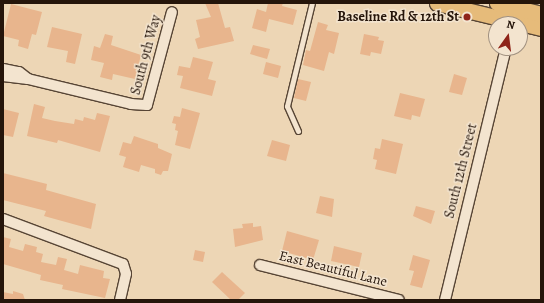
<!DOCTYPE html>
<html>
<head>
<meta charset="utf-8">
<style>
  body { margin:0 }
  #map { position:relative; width:544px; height:303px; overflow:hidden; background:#edd6b5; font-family:Alegreya,serif }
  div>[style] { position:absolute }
  .building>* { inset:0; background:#e8b58d }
  .roads { filter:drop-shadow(1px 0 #574535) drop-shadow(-1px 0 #574535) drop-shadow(0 1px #574535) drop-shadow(0 -1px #574535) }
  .service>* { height:5px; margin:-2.5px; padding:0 2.5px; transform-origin:2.5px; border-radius:2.5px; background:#f3e4cf }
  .minor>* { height:10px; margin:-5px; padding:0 5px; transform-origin:5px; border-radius:5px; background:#f3e4cf }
  .primary>* { height:15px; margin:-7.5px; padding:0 7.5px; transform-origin:7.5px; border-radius:7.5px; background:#e6bb7a }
  .dots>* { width:11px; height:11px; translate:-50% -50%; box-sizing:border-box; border:2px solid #f3e4cf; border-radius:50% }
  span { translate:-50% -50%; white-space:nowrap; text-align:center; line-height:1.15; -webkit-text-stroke:3px #f3e4cf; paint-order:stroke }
  .poi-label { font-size:14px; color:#25150a; font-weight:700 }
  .right { translate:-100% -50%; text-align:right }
  .street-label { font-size:14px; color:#25150a }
  .frame { position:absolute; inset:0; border:4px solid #25150a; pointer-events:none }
  .north { position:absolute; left:488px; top:16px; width:40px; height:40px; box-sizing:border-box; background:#f3e4cf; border:1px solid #a19180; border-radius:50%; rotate:14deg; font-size:11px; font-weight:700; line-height:16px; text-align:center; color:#25150a }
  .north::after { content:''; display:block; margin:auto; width:14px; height:18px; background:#8f2418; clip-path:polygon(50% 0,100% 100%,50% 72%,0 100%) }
</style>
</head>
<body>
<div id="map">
  <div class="building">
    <i style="clip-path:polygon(205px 3px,218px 3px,225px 28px,230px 27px,234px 41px,198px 49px,195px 39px,200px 37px,196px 20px,211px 17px)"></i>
    <i style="clip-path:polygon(268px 3px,283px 3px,282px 6px,297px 10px,293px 25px,269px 19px,266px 32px,252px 28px,257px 9px,266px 12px)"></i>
    <i style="clip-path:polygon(11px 4px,42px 12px,36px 35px,32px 34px,28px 49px,18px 46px,19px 40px,3px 36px)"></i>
    <i style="clip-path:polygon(318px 22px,328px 25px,326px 30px,339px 33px,334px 54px,329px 52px,324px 71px,303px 65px,306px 50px,310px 51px)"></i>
    <i style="clip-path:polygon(52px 27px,82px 34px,75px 64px,66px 62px,68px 51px,47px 47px)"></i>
    <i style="clip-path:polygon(105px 34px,113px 36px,111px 45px,141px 55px,135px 79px,113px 74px,112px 80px,100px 77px,104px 63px,91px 60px,94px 46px,100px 48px)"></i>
    <i style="clip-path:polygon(364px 34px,379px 37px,378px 40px,384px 41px,381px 54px,371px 52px,370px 56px,360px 54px)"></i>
    <i style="clip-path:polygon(253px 45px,270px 49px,267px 59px,250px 54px)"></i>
    <i style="clip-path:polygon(193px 57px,213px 62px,208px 79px,216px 81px,212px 96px,180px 88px,183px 76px,177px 75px,179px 66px,190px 68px)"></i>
    <i style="clip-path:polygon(266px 62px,281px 66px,278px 78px,263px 74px)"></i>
    <i style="clip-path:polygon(454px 74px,467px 78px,462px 95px,449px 92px)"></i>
    <i style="clip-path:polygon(298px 79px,311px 82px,306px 101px,294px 98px)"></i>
    <i style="clip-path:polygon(400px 93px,425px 99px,420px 117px,412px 115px,411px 120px,394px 116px)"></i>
    <i style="clip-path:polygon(34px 104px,45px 107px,42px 118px,55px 121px,74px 124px,75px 119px,83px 121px,84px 117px,95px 120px,97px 113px,110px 116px,100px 152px,58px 140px,57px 143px,27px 136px)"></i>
    <i style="clip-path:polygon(182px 108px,200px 113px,190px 149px,175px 145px,178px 131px,175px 130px,176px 124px,172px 123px,174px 116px,180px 117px)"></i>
    <i style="clip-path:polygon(3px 109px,19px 113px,13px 137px,3px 135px)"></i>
    <i style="clip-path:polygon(134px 136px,158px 144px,158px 148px,172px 154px,168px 171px,163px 171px,161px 175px,155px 173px,155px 169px,141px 165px,139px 172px,123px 167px,126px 157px,119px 155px,123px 142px,131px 144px)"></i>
    <i style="clip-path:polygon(382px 139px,403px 144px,396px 174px,375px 169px,377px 160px,373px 159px,375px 148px,380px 149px)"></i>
    <i style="clip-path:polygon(272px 140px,290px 145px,286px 161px,267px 156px)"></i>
    <i style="clip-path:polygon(3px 173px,47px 184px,46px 190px,96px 204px,91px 229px,44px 216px,46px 211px,3px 200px)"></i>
    <i style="clip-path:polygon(320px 196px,334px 199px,332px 217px,316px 213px)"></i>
    <i style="clip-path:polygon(416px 206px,435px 211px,431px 224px,413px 216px)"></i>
    <i style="clip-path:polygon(253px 223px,253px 227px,261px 226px,263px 240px,235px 247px,233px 229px,243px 228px,242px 224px)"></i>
    <i style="clip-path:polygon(287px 231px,319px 240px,313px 260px,282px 251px)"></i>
    <i style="clip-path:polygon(3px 237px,11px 239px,9px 247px,23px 251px,25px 244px,37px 247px,36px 252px,43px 254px,41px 262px,56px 265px,58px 257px,67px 259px,64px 270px,78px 274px,80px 265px,104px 271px,103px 278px,110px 279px,105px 298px,62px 289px,63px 285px,40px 280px,41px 275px,3px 264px)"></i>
    <i style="clip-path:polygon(334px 246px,362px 253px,359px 267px,331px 261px)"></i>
    <i style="clip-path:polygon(195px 250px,205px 252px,203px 262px,193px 260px)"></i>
    <i style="clip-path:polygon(413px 255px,430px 260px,422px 288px,410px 285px,414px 271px,409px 270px)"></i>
    <i style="clip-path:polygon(222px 272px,245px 293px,238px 300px,231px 300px,212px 282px)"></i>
    <i style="clip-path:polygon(13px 291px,23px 294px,25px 300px,3px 300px,3px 292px,13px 294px)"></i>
  </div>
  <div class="roads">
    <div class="service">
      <i style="left:298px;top:131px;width:27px;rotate:-114deg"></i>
      <i style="left:287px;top:106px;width:106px;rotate:-76.4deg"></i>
    </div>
    <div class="minor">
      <i style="left:3px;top:69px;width:16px;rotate:11deg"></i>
      <i style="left:19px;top:72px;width:11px;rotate:38deg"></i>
      <i style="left:3px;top:76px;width:25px;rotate:7deg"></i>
      <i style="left:28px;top:79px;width:106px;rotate:13.6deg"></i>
      <i style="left:131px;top:104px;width:16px;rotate:4deg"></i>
      <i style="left:147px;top:105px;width:96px;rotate:-75deg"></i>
      <i style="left:3px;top:219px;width:128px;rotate:20.6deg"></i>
      <i style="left:123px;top:264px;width:10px;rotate:73deg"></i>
      <i style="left:126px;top:274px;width:27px;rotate:103deg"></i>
      <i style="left:260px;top:265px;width:143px;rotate:14.1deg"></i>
      <i style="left:445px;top:300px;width:259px;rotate:-76.4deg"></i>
    </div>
    <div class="primary">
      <i style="left:437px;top:3px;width:107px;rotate:13.5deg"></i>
      <i style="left:497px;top:3px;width:45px;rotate:14deg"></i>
    </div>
  </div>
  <div class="dots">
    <i style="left:467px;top:17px;background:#8f2418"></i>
  </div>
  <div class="poi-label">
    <span class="right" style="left:459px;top:17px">Baseline Rd &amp; 12th St</span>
  </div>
  <div class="street-label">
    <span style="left:146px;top:55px;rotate:-75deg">South 9th Way</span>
    <span style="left:461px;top:171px;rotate:-76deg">South 12th Street</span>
    <span style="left:333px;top:269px;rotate:14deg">East Beautiful Lane</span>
  </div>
  <div class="frame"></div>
  <div class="north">N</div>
</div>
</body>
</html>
